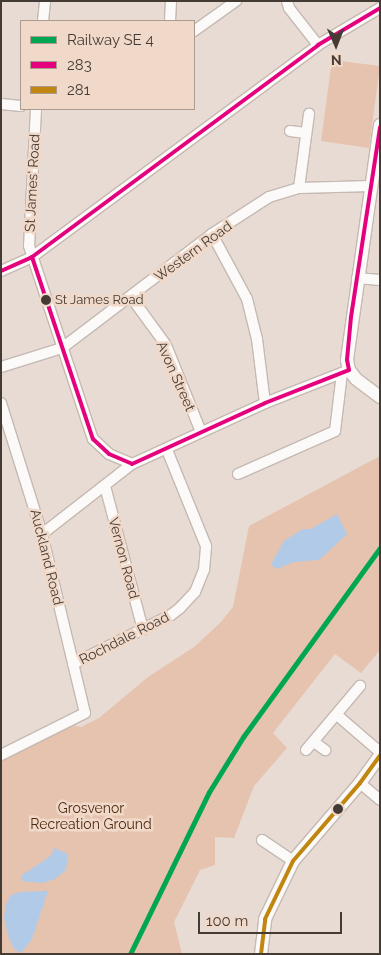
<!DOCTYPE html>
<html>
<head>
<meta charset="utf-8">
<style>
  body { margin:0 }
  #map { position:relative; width:381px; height:955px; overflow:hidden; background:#e8dbd3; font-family:Raleway,sans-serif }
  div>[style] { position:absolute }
  .green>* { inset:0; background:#e5c3ae }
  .water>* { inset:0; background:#b0cae7 }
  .roads { filter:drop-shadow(1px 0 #c4b9b3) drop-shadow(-1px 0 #c4b9b3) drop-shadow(0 1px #c4b9b3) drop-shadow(0 -1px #c4b9b3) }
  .minor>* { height:10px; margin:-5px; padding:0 5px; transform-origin:5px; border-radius:5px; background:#fcfaf8 }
  .tertiary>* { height:12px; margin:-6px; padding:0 6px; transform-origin:6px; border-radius:6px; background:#fcfaf8 }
  .bus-1>* { height:4px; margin:-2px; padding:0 2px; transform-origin:2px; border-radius:2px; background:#e5007d }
  .bus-2>* { height:4px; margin:-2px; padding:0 2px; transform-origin:2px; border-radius:2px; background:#c18610 }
  .rail-1>* { height:5px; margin:-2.5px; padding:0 2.5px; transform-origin:2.5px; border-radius:2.5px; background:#00a651 }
  .dots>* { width:14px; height:14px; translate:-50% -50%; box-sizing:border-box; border:2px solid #f1d9ca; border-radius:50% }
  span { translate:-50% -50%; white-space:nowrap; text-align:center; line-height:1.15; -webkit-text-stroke:5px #f1d9ca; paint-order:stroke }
  .bus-label { font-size:13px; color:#443b34 }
  .left { translate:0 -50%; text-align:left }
  .street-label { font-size:14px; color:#443b34 }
  .park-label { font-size:14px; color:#4e2b0f }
  .frame { position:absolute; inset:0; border:2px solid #443b34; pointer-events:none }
  .legend { position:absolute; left:20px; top:20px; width:175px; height:90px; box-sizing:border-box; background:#f1d9ca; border:1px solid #ac9a8e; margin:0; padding:6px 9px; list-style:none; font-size:15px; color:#443b34 }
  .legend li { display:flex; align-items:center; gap:10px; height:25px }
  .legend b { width:25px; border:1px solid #ac9a8e }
  .north { position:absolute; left:311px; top:20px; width:50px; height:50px; -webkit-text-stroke:4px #f1d9ca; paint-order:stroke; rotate:179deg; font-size:14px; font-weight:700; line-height:20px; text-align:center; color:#443b34 }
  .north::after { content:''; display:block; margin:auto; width:18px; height:22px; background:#443b34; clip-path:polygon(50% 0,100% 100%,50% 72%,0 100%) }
  .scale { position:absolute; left:198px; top:912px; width:144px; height:22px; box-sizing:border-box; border:2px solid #443b34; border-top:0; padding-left:6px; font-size:15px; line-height:18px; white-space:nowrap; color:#443b34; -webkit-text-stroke:4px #f1d9ca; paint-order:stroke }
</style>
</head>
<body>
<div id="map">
  <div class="green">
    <i style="clip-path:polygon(332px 60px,380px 66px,369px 148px,321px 141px)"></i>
    <i style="clip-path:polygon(380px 456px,380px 650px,361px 673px,335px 654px,273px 733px,287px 748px,254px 786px,234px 838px,215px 837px,215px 865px,200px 870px,174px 922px,182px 954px,1px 954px,1px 761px,71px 725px,81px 727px,99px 718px,148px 677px,194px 647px,220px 623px,233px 607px,249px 526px)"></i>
  </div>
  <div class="water">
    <i style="clip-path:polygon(337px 514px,347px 534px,319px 560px,294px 562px,276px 569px,271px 564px,284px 541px,303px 529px,311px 529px)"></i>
    <i style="clip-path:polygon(54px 848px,68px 854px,66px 870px,55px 879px,42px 883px,22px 881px,22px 875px,45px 860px,52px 854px)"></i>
    <i style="clip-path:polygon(48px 891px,32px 939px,21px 953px,14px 949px,9px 938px,4px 918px,6px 904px,11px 895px,20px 892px)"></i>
  </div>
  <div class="roads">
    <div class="minor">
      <i style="left:287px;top:1px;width:7px;rotate:74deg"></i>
      <i style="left:289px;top:8px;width:47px;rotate:51.9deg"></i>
      <i style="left:43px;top:21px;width:20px;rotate:-84deg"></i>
      <i style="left:170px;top:21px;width:20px;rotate:-87deg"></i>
      <i style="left:194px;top:31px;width:52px;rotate:-35.5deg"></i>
      <i style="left:1px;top:104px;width:20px;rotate:6deg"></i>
      <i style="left:36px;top:109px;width:137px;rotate:92.9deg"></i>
      <i style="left:29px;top:246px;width:203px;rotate:71.7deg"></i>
      <i style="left:93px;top:439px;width:22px;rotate:43deg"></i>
      <i style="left:109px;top:454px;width:25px;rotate:23deg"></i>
      <i style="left:132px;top:464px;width:146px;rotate:-24.6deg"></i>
      <i style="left:265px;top:403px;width:90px;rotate:-21.4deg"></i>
      <i style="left:290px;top:131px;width:16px;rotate:7deg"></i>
      <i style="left:299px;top:188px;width:75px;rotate:-82.3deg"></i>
      <i style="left:212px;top:234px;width:74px;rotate:61.7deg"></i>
      <i style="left:247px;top:299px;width:41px;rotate:76deg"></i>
      <i style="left:257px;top:339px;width:64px;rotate:82.9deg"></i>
      <i style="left:1px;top:271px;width:34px;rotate:-24deg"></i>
      <i style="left:32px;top:257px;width:356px;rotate:-36.5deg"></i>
      <i style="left:318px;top:45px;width:72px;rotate:-30.8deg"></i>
      <i style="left:357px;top:278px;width:23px;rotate:5deg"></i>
      <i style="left:131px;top:297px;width:59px;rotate:53.9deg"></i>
      <i style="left:166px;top:345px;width:94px;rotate:68.1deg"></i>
      <i style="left:1px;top:367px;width:64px;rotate:-17.3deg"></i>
      <i style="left:62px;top:348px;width:188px;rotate:-37.2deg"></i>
      <i style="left:212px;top:234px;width:68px;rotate:-33deg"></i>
      <i style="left:269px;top:197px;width:31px;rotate:-17deg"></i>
      <i style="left:299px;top:188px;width:72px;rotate:-1.6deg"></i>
      <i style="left:1px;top:403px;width:137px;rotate:72.6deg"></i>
      <i style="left:42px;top:534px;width:184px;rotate:76.5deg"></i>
      <i style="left:85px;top:713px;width:94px;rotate:153.4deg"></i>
      <i style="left:238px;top:474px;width:106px;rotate:-23.9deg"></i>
      <i style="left:335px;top:431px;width:58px;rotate:-83.1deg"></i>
      <i style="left:105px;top:486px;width:149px;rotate:75.2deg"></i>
      <i style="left:42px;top:534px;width:114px;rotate:-37.9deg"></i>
      <i style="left:73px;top:664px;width:110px;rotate:-26.6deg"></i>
      <i style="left:171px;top:615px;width:11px;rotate:-38deg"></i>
      <i style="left:180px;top:608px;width:22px;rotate:-47deg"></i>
      <i style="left:195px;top:592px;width:24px;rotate:-68deg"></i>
      <i style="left:204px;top:570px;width:24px;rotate:-85deg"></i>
      <i style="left:206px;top:546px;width:104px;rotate:-112.1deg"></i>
      <i style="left:337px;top:715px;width:57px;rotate:40.7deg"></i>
      <i style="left:314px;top:742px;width:14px;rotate:36deg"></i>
      <i style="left:306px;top:750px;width:84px;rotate:-49.8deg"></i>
      <i style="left:360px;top:783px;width:26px;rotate:40deg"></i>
      <i style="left:262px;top:840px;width:37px;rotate:34deg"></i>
    </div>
    <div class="tertiary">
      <i style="left:380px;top:125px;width:237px;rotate:98deg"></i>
      <i style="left:347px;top:360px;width:10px;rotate:79deg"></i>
      <i style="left:349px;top:370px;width:11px;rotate:52deg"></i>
      <i style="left:356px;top:379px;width:30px;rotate:37deg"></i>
      <i style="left:261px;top:954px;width:35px;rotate:-83deg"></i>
      <i style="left:265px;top:919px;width:64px;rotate:-64.2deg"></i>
      <i style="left:293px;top:861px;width:103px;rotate:-49.3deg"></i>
      <i style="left:360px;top:783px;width:34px;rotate:-54deg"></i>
    </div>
  </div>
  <div class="bus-1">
    <i style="left:32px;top:257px;width:192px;rotate:71.5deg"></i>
    <i style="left:93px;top:439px;width:22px;rotate:43deg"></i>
    <i style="left:109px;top:454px;width:25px;rotate:23deg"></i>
    <i style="left:132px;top:464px;width:146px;rotate:-24.6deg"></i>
    <i style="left:265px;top:403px;width:90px;rotate:-21.4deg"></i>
    <i style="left:349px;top:370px;width:10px;rotate:-101deg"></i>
    <i style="left:347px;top:360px;width:43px;rotate:-84.7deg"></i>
    <i style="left:351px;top:317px;width:192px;rotate:-81.3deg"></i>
    <i style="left:1px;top:271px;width:34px;rotate:-24deg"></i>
    <i style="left:32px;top:257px;width:356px;rotate:-36.5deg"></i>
    <i style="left:318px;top:45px;width:72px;rotate:-30.8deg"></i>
  </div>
  <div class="bus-2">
    <i style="left:261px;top:954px;width:35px;rotate:-83deg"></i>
    <i style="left:265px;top:919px;width:64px;rotate:-64.2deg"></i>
    <i style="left:293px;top:861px;width:103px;rotate:-49.3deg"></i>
    <i style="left:360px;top:783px;width:34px;rotate:-54deg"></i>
  </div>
  <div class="rail-1">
    <i style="left:130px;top:954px;width:180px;rotate:-64deg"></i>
    <i style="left:209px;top:792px;width:65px;rotate:-58.3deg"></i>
    <i style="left:243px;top:737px;width:233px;rotate:-54.1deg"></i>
  </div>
  <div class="dots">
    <i style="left:46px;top:300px;background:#443b34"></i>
    <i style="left:338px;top:809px;background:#443b34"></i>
  </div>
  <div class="bus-label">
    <span class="left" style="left:55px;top:300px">St James Road</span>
  </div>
  <div class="street-label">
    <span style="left:32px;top:183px;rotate:-87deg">St James' Road</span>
    <span style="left:193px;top:251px;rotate:-36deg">Western Road</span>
    <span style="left:176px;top:376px;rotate:66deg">Avon Street</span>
    <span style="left:47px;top:557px;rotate:76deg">Auckland Road</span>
    <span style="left:124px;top:558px;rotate:75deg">Vernon Road</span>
    <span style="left:124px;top:638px;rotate:-27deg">Rochdale Road</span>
  </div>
  <div class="park-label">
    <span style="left:91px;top:816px">Grosvenor<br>Recreation Ground</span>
  </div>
  <div class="frame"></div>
  <ul class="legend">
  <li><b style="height:6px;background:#00a651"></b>Railway SE 4</li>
  <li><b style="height:6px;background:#e5007d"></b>283</li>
  <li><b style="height:6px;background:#c18610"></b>281</li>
  </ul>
  <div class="north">N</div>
  <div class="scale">100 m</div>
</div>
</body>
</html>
